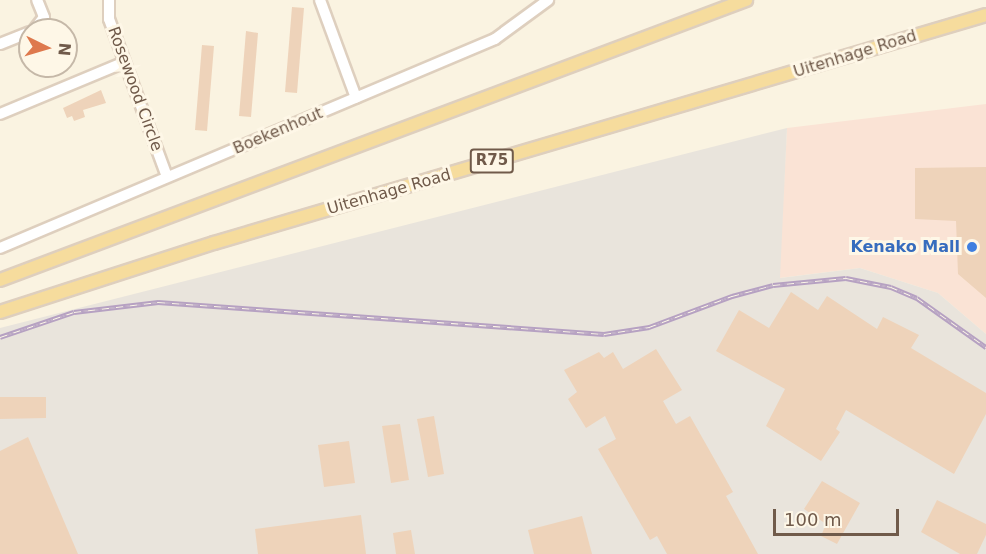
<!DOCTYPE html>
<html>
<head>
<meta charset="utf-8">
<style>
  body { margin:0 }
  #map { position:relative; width:986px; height:554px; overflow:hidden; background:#faf3e1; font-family:"DejaVu Sans",sans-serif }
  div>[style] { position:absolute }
  .commercial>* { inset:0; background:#fae3d5 }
  .industrial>* { inset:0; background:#e9e4dc }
  .building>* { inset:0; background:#eed3ba }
  .roads { filter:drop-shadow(2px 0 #decfbe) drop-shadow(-2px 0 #decfbe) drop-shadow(0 2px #decfbe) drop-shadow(0 -2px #decfbe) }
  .minor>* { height:10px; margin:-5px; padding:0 5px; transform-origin:5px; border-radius:5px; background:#fff }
  .major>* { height:12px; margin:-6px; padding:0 6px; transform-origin:6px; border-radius:6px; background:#f6dc9d }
  .rail>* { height:4.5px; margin-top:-2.25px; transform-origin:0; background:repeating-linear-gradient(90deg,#fef7e7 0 7px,#b6a1c2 0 14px); box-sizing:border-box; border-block:2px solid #b6a1c2 }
  .dots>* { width:16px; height:16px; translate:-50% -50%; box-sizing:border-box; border:3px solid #fef7e7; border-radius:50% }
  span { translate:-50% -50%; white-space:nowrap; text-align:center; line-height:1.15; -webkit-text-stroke:6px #fef7e7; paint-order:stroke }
  .shield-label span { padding:2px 4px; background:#fef7e7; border:2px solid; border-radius:4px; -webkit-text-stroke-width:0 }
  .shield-label { font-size:15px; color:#705a4a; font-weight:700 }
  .street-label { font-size:16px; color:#705a4a }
  .shop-label { font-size:16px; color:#366cbe; font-weight:700 }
  .right { translate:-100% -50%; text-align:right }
  .north { position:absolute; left:18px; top:18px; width:60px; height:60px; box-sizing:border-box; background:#fef7e7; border:2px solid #c5b8a8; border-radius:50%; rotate:95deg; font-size:16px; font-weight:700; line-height:24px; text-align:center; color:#705a4a }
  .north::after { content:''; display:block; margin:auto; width:21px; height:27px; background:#de794d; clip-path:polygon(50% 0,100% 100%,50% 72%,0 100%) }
  .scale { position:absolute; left:773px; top:509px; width:126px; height:27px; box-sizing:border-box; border:3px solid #705a4a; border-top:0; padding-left:8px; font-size:18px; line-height:21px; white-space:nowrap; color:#705a4a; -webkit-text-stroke:4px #fef7e7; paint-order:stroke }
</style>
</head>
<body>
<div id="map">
  <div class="commercial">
    <i style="clip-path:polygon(986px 104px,986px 334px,938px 293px,860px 268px,779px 278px,787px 128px)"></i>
  </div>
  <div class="industrial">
    <i style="clip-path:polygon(787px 128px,780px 278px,860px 268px,938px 293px,986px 334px,986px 554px,0 554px,0 328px)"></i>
  </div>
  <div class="building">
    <i style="clip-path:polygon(292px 7px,304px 8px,297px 93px,285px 92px)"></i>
    <i style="clip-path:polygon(246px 31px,258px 33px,251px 117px,239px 116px)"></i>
    <i style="clip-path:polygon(202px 45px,214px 46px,207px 131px,195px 130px)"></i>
    <i style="clip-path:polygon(101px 90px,106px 103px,83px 110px,85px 117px,74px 121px,72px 116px,67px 118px,63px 108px)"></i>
    <i style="clip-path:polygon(986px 167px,986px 298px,958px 274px,956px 221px,915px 219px,915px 168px)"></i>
    <i style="clip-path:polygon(791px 292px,818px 310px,827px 296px,877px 329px,883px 317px,919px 335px,911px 348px,986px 393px,986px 414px,954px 474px,846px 410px,836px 429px,840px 432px,821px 461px,766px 426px,785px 389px,716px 351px,739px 310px,769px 328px)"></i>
    <i style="clip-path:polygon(656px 349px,682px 390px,663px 401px,676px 424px,690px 416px,733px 492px,726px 496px,758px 554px,667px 554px,657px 536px,650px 540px,598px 449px,616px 439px,605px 416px,586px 428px,568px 399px,577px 392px,564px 370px,599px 352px,604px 358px,613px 352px,623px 369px)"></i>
    <i style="clip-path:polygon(0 397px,46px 397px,46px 418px,0 419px)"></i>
    <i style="clip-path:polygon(434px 416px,444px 474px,428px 477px,417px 419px)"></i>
    <i style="clip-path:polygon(400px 424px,409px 480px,391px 483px,382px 426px)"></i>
    <i style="clip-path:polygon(28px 437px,78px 554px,0 554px,0 451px)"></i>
    <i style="clip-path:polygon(349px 441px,355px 483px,324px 487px,318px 445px)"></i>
    <i style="clip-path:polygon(822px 481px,860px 503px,837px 544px,821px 536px,826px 524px,804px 509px)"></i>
    <i style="clip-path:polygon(937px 500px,986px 524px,986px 535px,977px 554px,960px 554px,921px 532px)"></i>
    <i style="clip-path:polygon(361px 515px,366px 554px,258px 554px,255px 529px)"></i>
    <i style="clip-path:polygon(582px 516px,592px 554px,534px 554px,528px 530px)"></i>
    <i style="clip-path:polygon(411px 530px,415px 554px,396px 554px,393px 533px)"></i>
  </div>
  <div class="roads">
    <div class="minor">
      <i style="left:109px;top:0;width:19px;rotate:90deg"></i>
      <i style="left:109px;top:19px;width:168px;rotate:69.8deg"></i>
      <i style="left:320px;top:0;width:104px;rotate:69.8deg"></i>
      <i style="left:34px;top:30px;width:16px;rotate:-52deg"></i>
      <i style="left:44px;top:17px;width:18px;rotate:-112deg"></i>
      <i style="left:0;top:44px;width:32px;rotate:-22deg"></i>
      <i style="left:0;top:114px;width:135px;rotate:-22.6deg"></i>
      <i style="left:0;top:248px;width:537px;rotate:-22.89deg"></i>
      <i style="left:495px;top:39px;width:66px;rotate:-36.3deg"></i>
    </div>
    <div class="major">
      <i style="left:0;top:280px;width:797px;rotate:-20.57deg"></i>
      <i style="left:0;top:312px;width:225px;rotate:-17.9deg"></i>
      <i style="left:214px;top:243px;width:805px;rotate:-16.45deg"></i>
    </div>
  </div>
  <div class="rail">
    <i style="left:0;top:337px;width:78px;rotate:-18.7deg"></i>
    <i style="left:74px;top:312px;width:85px;rotate:-6.8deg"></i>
    <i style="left:158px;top:302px;width:447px;rotate:4.1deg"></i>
    <i style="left:604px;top:334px;width:46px;rotate:-8.8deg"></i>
    <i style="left:649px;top:327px;width:89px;rotate:-20.5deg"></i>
    <i style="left:732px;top:296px;width:42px;rotate:-15deg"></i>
    <i style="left:773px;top:285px;width:73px;rotate:-5.5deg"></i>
    <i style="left:846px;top:278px;width:46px;rotate:11.3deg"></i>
    <i style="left:891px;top:287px;width:28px;rotate:23deg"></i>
    <i style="left:917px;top:298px;width:85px;rotate:35.4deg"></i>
  </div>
  <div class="dots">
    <i style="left:972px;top:247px;background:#3f7fe0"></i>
  </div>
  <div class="shield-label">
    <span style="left:492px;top:161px">R75</span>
  </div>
  <div class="street-label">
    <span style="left:855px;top:54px;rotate:-17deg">Uitenhage Road</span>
    <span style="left:135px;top:89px;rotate:70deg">Rosewood Circle</span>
    <span style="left:278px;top:131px;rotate:-23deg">Boekenhout</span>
    <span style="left:389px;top:192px;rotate:-16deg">Uitenhage Road</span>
  </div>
  <div class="shop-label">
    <span class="right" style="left:960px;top:247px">Kenako Mall</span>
  </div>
  <div class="north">N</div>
  <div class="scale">100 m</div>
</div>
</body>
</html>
